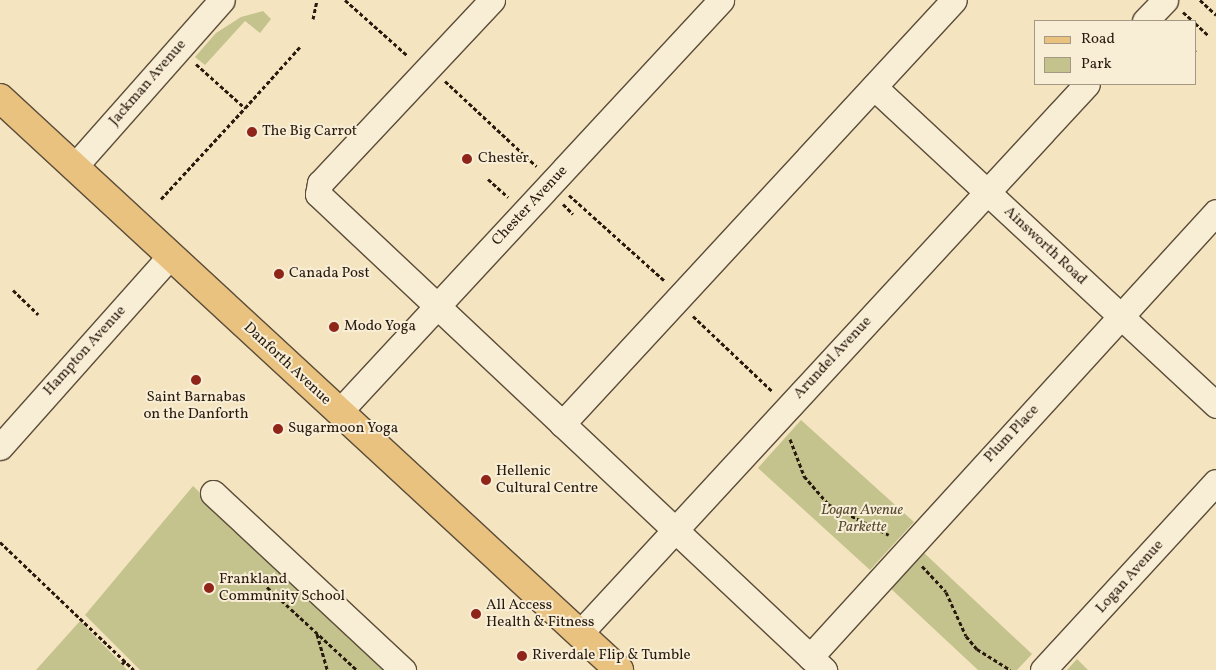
<!DOCTYPE html>
<html>
<head>
<meta charset="utf-8">
<style>
  body { margin:0 }
  #map { position:relative; width:1216px; height:670px; overflow:hidden; background:#f4e5c0; font-family:Vollkorn,serif }
  div>[style] { position:absolute }
  .green>* { inset:0; background:#c4c28d }
  .path>* { height:3px; margin-top:-1.5px; transform-origin:0; background:repeating-linear-gradient(90deg,#291a0e 0 4px,transparent 0 6.5px) }
  .roads { filter:drop-shadow(1px 0 #5c4d3a) drop-shadow(-1px 0 #5c4d3a) drop-shadow(0 1px #5c4d3a) drop-shadow(0 -1px #5c4d3a) }
  .minor>* { height:25px; margin:-12.5px; padding:0 12.5px; transform-origin:12.5px; border-radius:12.5px; background:#f8eed6 }
  .major>* { height:28px; margin:-14px; padding:0 14px; transform-origin:14px; border-radius:14px; background:#eac280 }
  .dots>* { width:14px; height:14px; translate:-50% -50%; box-sizing:border-box; border:2px solid #f8eed6; border-radius:50% }
  span { translate:-50% -50%; white-space:nowrap; text-align:center; line-height:1.15; -webkit-text-stroke:4px #f8eed6; paint-order:stroke }
  .street-label { font-size:15px; color:#291a0e }
  .poi-label { font-size:15px; color:#291a0e }
  .left { translate:0 -50%; text-align:left }
  .park-label { font-size:15px; color:#584c34; font-style:italic }
  .legend { position:absolute; left:1034px; top:20px; width:162px; height:65px; box-sizing:border-box; background:#f8eed6; border:1px solid #a59986; margin:0; padding:6px 9px; list-style:none; font-size:15px; color:#291a0e }
  .legend li { display:flex; align-items:center; gap:10px; height:25px }
  .legend b { width:25px; border:1px solid #a59986 }
</style>
</head>
<body>
<div id="map">
  <div class="green">
    <i style="clip-path:polygon(263px 11px,271px 19px,260px 33px,245px 21px,205px 65px,195px 57px,216px 33px,241px 17px)"></i>
    <i style="clip-path:polygon(801px 420px,914px 522px,870px 570px,758px 468px)"></i>
    <i style="clip-path:polygon(193px 486px,222px 514px,398px 670px,140px 670px,85px 615px)"></i>
    <i style="clip-path:polygon(922px 551px,1032px 654px,1017px 670px,978px 670px,888px 586px)"></i>
    <i style="clip-path:polygon(80px 621px,122px 664px,127px 670px,36px 670px)"></i>
    <i style="clip-path:polygon(1077px 659px,1088px 670px,1067px 670px)"></i>
  </div>
  <div class="path">
    <i style="left:345px;top:0;width:84px;rotate:41.6deg"></i>
    <i style="left:1200px;top:0;width:22px;rotate:43deg"></i>
    <i style="left:1183px;top:12px;width:13px;rotate:42deg"></i>
    <i style="left:313px;top:19px;width:19px;rotate:-78deg"></i>
    <i style="left:1195px;top:23px;width:18px;rotate:43deg"></i>
    <i style="left:1195px;top:51px;width:1px;rotate:45deg"></i>
    <i style="left:196px;top:64px;width:66px;rotate:41.9deg"></i>
    <i style="left:245px;top:108px;width:82px;rotate:-48deg"></i>
    <i style="left:445px;top:81px;width:125px;rotate:43deg"></i>
    <i style="left:488px;top:179px;width:27px;rotate:42deg"></i>
    <i style="left:569px;top:195px;width:129px;rotate:41.9deg"></i>
    <i style="left:161px;top:199px;width:124px;rotate:-47.3deg"></i>
    <i style="left:563px;top:204px;width:14px;rotate:45deg"></i>
    <i style="left:13px;top:290px;width:35px;rotate:44deg"></i>
    <i style="left:693px;top:316px;width:109px;rotate:43.5deg"></i>
    <i style="left:790px;top:439px;width:40px;rotate:69deg"></i>
    <i style="left:804px;top:476px;width:37px;rotate:49deg"></i>
    <i style="left:828px;top:504px;width:68px;rotate:26.9deg"></i>
    <i style="left:0;top:542px;width:185px;rotate:43.7deg"></i>
    <i style="left:922px;top:566px;width:35px;rotate:47deg"></i>
    <i style="left:946px;top:592px;width:48px;rotate:65.6deg"></i>
    <i style="left:966px;top:636px;width:17px;rotate:50deg"></i>
    <i style="left:977px;top:649px;width:39px;rotate:32deg"></i>
    <i style="left:267px;top:587px;width:122px;rotate:42.7deg"></i>
    <i style="left:317px;top:634px;width:37px;rotate:74deg"></i>
    <i style="left:122px;top:664px;width:6px;rotate:-45deg"></i>
  </div>
  <div class="roads">
    <div class="minor">
      <i style="left:492px;top:0;width:251px;rotate:133.2deg"></i>
      <i style="left:320px;top:183px;width:11px;rotate:100deg"></i>
      <i style="left:318px;top:194px;width:695px;rotate:43.25deg"></i>
      <i style="left:1145px;top:21px;width:29px;rotate:-46deg"></i>
      <i style="left:874px;top:87px;width:467px;rotate:42.9deg"></i>
      <i style="left:74px;top:167px;width:223px;rotate:-48.5deg"></i>
      <i style="left:339px;top:412px;width:562px;rotate:-47.16deg"></i>
      <i style="left:562px;top:424px;width:577px;rotate:-47.25deg"></i>
      <i style="left:0;top:447px;width:257px;rotate:-48.3deg"></i>
      <i style="left:213px;top:493px;width:260px;rotate:43deg"></i>
      <i style="left:580px;top:633px;width:747px;rotate:-47.28deg"></i>
      <i style="left:810px;top:657px;width:602px;rotate:-47.62deg"></i>
      <i style="left:1043px;top:670px;width:255px;rotate:-47.4deg"></i>
    </div>
    <div class="major">
      <i style="left:0;top:98px;width:843px;rotate:42.74deg"></i>
    </div>
  </div>
  <div class="dots">
    <i style="left:252px;top:132px;background:#8f2418"></i>
    <i style="left:467px;top:159px;background:#8f2418"></i>
    <i style="left:279px;top:274px;background:#8f2418"></i>
    <i style="left:334px;top:327px;background:#8f2418"></i>
    <i style="left:196px;top:380px;background:#8f2418"></i>
    <i style="left:278px;top:429px;background:#8f2418"></i>
    <i style="left:486px;top:480px;background:#8f2418"></i>
    <i style="left:209px;top:588px;background:#8f2418"></i>
    <i style="left:476px;top:614px;background:#8f2418"></i>
    <i style="left:522px;top:656px;background:#8f2418"></i>
  </div>
  <div class="street-label">
    <span style="left:148px;top:83px;rotate:-49deg">Jackman Avenue</span>
    <span style="left:530px;top:206px;rotate:-47deg">Chester Avenue</span>
    <span style="left:1045px;top:246px;rotate:43deg">Ainsworth Road</span>
    <span style="left:85px;top:351px;rotate:-48deg">Hampton Avenue</span>
    <span style="left:833px;top:358px;rotate:-47deg">Arundel Avenue</span>
    <span style="left:287px;top:364px;rotate:43deg">Danforth Avenue</span>
    <span style="left:1012px;top:434px;rotate:-47deg">Plum Place</span>
    <span style="left:1130px;top:577px;rotate:-48deg">Logan Avenue</span>
  </div>
  <div class="poi-label">
    <span class="left" style="left:262px;top:132px">The Big Carrot</span>
    <span class="left" style="left:478px;top:159px">Chester</span>
    <span class="left" style="left:289px;top:274px">Canada Post</span>
    <span class="left" style="left:344px;top:327px">Modo Yoga</span>
    <span style="left:196px;top:406px">Saint Barnabas<br>on the Danforth</span>
    <span class="left" style="left:288px;top:429px">Sugarmoon Yoga</span>
    <span class="left" style="left:496px;top:480px">Hellenic<br>Cultural Centre</span>
    <span class="left" style="left:219px;top:588px">Frankland<br>Community School</span>
    <span class="left" style="left:486px;top:614px">All Access<br>Health &amp; Fitness</span>
    <span class="left" style="left:532px;top:656px">Riverdale Flip &amp; Tumble</span>
  </div>
  <div class="park-label">
    <span style="left:862px;top:519px">Logan Avenue<br>Parkette</span>
  </div>
  <ul class="legend">
  <li><b style="height:6px;background:#eac280"></b>Road</li>
  <li><b style="height:14px;background:#c4c28d"></b>Park</li>
  </ul>
</div>
</body>
</html>
